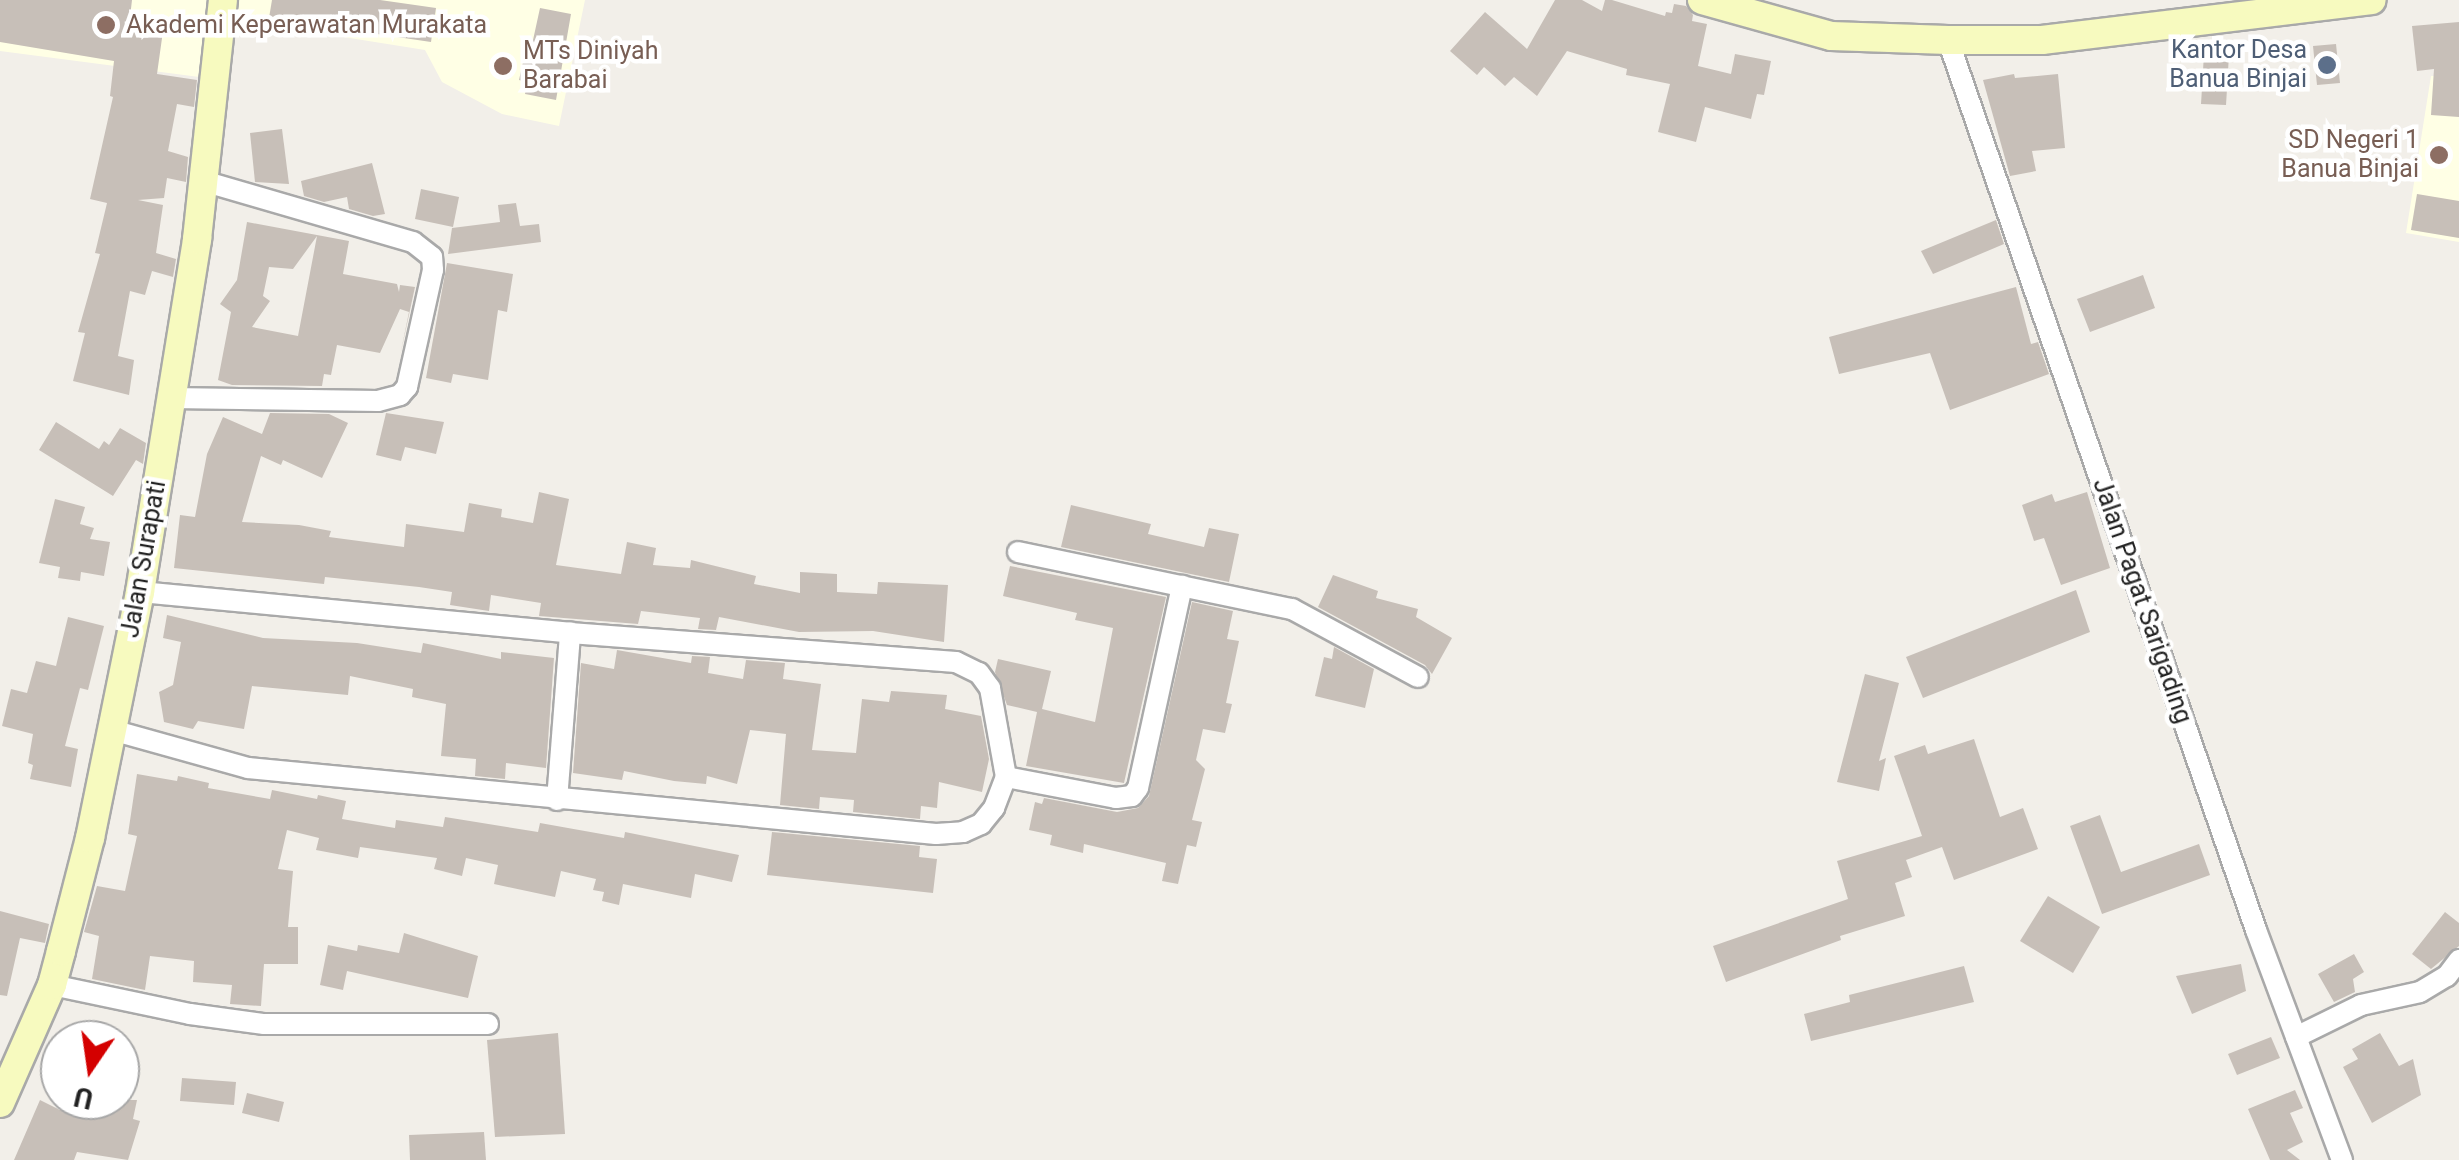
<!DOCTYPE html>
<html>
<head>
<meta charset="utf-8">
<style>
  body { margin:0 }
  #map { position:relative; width:2459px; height:1160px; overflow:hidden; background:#f2efe9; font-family:Roboto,sans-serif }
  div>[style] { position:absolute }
  .education>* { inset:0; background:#ffffe5 }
  .building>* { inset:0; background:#c7bfb8 }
  .roads { filter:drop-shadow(2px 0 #a9a9a9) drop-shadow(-2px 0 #a9a9a9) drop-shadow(0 2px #a9a9a9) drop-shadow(0 -2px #a9a9a9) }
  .street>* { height:20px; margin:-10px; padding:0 10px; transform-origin:10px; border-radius:10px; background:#fff }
  .secondary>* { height:28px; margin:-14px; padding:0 14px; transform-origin:14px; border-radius:14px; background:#f7fabf }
  .dots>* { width:28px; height:28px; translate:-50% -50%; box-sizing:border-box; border:5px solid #fff; border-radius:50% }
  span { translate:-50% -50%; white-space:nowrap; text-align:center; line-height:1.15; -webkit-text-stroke:9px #fff; paint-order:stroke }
  .education-label { font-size:25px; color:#785e54 }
  .left { translate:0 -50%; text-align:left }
  .right { translate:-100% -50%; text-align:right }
  .service-label { font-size:25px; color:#4e5e75 }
  .street-label { font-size:25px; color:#222 }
  .north { position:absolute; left:40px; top:1020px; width:100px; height:100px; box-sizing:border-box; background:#fff; border:2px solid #a7a7a7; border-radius:50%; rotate:193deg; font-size:28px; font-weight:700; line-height:40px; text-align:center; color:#222 }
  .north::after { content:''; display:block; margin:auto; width:35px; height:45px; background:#d40000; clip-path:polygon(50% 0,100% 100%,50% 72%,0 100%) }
</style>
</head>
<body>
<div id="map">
  <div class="education">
    <i style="clip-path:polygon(0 0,214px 0,207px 78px,0 51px)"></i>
    <i style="clip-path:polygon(239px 0,585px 0,559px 126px,502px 114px,442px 82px,425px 50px,237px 20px)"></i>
    <i style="clip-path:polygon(2431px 76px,2459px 77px,2459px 242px,2406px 233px)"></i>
  </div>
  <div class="building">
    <i style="clip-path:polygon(0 0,132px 0,129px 26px,163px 31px,157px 74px,197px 80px,194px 107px,177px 104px,168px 151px,188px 157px,186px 182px,167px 178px,164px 198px,138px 200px,163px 205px,156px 253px,176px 259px,173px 277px,152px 271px,145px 295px,130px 291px,118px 356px,134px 360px,129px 395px,73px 381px,85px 333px,78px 332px,100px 254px,95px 253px,107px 203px,90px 199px,113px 97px,110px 96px,114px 61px,0 42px)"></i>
    <i style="clip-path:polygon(272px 0,380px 0,436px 8px,431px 42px,269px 18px)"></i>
    <i style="clip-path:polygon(1555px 0,1582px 0,1602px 11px,1605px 0,1612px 0,1665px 16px,1666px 12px,1672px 13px,1674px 4px,1686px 6px,1693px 15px,1692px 21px,1707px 24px,1698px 66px,1731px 74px,1735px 54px,1771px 61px,1764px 95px,1757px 94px,1751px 119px,1705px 107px,1696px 142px,1658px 132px,1670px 84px,1626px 75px,1627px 69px,1567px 51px,1537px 96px,1514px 77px,1505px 86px,1484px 67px,1477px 75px,1450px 51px,1485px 12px,1527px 49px)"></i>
    <i style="clip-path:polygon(540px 8px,571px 14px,556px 100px,525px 94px,527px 82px,519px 80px,523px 62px,528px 63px)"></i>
    <i style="clip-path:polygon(2459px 22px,2459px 117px,2431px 115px,2434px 69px,2417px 71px,2412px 26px)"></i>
    <i style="clip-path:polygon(2336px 44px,2340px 83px,2317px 85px,2313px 46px)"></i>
    <i style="clip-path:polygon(2204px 54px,2229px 55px,2226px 105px,2201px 104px)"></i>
    <i style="clip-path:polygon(2014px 74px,2015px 78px,2058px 74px,2065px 148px,2032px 151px,2036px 171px,2010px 176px,1983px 80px)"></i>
    <i style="clip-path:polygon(282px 129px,289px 184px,255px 182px,250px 133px)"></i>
    <i style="clip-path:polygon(372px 163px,385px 214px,373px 216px,349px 209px,347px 197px,324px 202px,304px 196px,301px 181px)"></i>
    <i style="clip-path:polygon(421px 189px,459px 197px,453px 227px,415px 219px)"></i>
    <i style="clip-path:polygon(2417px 194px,2459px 201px,2459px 238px,2411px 230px)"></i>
    <i style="clip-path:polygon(516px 203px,520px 226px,539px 224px,541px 242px,448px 254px,452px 228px,500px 222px,498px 205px)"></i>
    <i style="clip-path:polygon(1996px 220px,2004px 244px,1933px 274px,1921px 251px)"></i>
    <i style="clip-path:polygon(evenodd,247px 222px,349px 241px,343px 274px,397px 284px,399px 292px,400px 285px,415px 287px,400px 356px,409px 312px,400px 309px,380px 353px,337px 345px,331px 375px,324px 374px,322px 386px,232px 385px,218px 380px,231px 312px,220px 304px,237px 280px,247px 222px,317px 236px,298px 336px,252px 327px,270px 301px,263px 296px,269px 267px,293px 269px,317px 236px)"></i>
    <i style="clip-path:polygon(447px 263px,513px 274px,507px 312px,498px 310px,488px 380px,453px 374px,451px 383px,426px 378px)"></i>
    <i style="clip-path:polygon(2143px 275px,2155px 308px,2090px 332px,2077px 299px)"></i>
    <i style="clip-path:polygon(2016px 287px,2031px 344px,2038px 342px,2049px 374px,1950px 410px,1930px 353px,1839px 374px,1829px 337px)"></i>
    <i style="clip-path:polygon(270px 413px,329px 414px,348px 423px,322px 478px,283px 460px,281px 465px,261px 456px,242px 522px,299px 525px,331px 531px,329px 537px,404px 547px,406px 524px,464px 532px,469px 503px,502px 509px,501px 517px,533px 523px,539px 492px,569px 499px,556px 565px,621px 574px,627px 542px,656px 548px,653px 565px,690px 568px,691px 560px,756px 576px,754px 584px,800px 593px,800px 572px,837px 574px,837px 592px,877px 594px,878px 582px,948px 585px,944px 642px,873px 631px,799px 632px,719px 617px,716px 630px,698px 629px,700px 618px,641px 611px,638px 624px,539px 616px,541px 603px,491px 595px,489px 611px,450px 605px,452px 592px,419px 587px,325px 577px,324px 584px,174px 568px,180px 515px,195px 517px,207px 454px,223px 417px,262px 434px)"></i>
    <i style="clip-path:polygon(386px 413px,444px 422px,436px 454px,405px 447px,401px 461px,376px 455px)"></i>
    <i style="clip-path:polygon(56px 422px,99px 449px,104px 441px,109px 445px,120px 428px,146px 443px,143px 464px,136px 460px,113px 496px,39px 450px)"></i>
    <i style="clip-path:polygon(2087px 492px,2110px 568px,2061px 585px,2044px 538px,2034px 541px,2022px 505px,2052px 494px,2055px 502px)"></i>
    <i style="clip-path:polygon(55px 499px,85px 507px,80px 524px,94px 528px,90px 539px,110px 542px,104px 576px,81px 572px,80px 581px,58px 578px,60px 567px,39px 563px)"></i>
    <i style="clip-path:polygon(1071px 505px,1151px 524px,1148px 534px,1204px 547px,1209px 528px,1239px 534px,1229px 582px,1061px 547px)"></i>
    <i style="clip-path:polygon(1010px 566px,1166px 597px,1124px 783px,1026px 766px,1037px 712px,1007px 705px,995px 672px,998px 659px,1051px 671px,1042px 709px,1095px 722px,1113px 628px,1075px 620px,1077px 613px,1003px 596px)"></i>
    <i style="clip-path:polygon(1333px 575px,1378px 591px,1376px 598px,1418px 609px,1416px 617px,1452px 638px,1432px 674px,1425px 665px,1318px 607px)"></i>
    <i style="clip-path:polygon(2076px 590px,2090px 632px,1923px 698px,1906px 657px)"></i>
    <i style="clip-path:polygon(1192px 602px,1233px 611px,1227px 639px,1239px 641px,1226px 703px,1232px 704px,1225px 733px,1203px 729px,1196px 760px,1205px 769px,1192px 820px,1202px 822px,1196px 847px,1187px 845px,1178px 884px,1162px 881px,1166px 863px,1084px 844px,1083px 853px,1050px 845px,1052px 835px,1029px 830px,1035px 802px,1042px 804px,1044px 798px,1117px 812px,1138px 808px,1149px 796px)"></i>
    <i style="clip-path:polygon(167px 615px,263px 638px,357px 643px,421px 653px,423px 643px,501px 659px,501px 652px,554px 658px,546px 768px,506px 763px,505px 779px,475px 776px,476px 759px,441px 756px,446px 704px,412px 697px,413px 689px,350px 676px,348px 695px,252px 686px,244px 729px,198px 721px,193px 729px,164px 722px,159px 692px,173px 685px,181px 642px,163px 638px)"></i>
    <i style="clip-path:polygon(68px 617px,104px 626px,88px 690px,80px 688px,65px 746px,78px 749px,71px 787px,30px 779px,33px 765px,28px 763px,33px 734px,2px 726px,11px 689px,27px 693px,36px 661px,56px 666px)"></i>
    <i style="clip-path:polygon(1334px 647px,1374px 669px,1365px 708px,1315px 696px,1324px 657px,1332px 659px)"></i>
    <i style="clip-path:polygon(617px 650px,691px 663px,692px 656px,710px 657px,708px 673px,743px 679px,746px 660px,785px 663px,783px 679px,821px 684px,812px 750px,856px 753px,862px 699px,889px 702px,891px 691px,947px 695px,945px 709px,981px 716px,989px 759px,982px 792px,939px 782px,937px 808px,921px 806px,920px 819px,853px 812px,854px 800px,820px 797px,819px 809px,780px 805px,786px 734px,750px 730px,737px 784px,707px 776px,706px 784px,674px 781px,624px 771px,622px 780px,573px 773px,581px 663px,614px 669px)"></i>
    <i style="clip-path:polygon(1865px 674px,1899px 683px,1879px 761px,1886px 758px,1879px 791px,1837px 782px)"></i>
    <i style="clip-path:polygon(1974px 739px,2000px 817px,2023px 808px,2038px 849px,1954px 880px,1942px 847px,1906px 860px,1912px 877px,1895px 883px,1905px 916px,1840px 936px,1841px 940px,1726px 982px,1713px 946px,1848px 899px,1837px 861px,1922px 836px,1894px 756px,1925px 745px,1928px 754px)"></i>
    <i style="clip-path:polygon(137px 774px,177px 781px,178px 776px,209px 783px,208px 788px,270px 799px,272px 790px,317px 799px,318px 795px,346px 801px,342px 819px,395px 828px,396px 820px,443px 827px,445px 817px,538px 832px,540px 823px,624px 838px,625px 832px,739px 855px,732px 882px,695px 874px,691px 898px,623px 884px,619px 905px,602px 901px,604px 892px,593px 890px,596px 879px,561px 871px,555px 897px,494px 884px,498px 865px,466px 858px,462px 876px,434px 869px,437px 858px,360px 847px,358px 858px,316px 850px,319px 838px,287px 830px,278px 869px,293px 871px,288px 927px,298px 927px,298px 964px,264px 964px,261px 1006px,230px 1004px,232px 985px,193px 982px,194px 961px,150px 956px,145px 990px,92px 979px,99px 936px,84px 932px,97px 886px,125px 891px,137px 836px,128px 834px)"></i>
    <i style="clip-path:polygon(2100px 815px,2121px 872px,2199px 844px,2210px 875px,2102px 914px,2070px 826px)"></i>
    <i style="clip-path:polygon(772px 832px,920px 846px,919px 857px,937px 859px,933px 893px,767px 875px)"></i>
    <i style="clip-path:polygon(2048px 896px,2100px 927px,2073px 973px,2020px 941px)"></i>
    <i style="clip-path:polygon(0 911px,49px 924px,45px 943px,20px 938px,7px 996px,0 995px)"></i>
    <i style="clip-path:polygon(2445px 912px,2459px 923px,2459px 946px,2431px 969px,2412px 954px)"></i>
    <i style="clip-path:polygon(404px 933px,478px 956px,468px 998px,347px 971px,343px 990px,320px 985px,328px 945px,357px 951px,358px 945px,399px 953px)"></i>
    <i style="clip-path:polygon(2354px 954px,2364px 972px,2353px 979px,2355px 992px,2334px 1002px,2318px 974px)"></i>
    <i style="clip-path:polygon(2241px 964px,2246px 991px,2192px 1014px,2176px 976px)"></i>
    <i style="clip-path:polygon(1964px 966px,1974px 1002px,1811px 1041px,1804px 1014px,1850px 1002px,1849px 995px)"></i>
    <i style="clip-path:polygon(558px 1033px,565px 1134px,495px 1137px,487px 1040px)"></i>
    <i style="clip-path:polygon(2380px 1033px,2399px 1066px,2413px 1059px,2421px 1095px,2372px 1123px,2343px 1067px,2358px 1059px,2352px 1049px)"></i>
    <i style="clip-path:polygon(2271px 1037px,2280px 1058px,2237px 1075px,2228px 1054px)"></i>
    <i style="clip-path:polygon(182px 1078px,236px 1082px,234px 1105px,180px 1101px)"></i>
    <i style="clip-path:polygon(2295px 1090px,2303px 1108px,2290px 1113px,2303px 1142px,2287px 1150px,2300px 1160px,2270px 1160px,2248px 1109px)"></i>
    <i style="clip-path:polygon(247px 1093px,284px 1102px,279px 1122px,242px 1113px)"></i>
    <i style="clip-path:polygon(40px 1100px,60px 1110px,70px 1100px,95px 1113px,98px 1100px,137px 1100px,133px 1119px,140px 1121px,128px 1160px,77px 1152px,74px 1160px,14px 1160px)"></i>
    <i style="clip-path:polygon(484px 1132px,486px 1160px,410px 1160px,409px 1135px)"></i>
  </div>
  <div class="roads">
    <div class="street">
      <i style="left:1948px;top:40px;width:942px;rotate:70.91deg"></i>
      <i style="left:2256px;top:930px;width:246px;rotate:69.5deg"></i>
      <i style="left:171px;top:398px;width:207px;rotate:0.8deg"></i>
      <i style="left:378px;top:401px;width:23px;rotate:-15deg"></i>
      <i style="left:400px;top:395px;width:11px;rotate:-49deg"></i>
      <i style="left:407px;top:387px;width:120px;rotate:-77.5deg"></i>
      <i style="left:433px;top:270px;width:13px;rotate:-94deg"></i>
      <i style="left:432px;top:257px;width:24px;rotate:-142deg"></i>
      <i style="left:413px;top:242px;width:219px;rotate:-163.8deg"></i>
      <i style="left:1018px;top:552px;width:280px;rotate:11.8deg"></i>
      <i style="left:1292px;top:609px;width:143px;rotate:28.4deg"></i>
      <i style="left:140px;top:592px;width:432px;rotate:5.4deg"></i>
      <i style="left:570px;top:633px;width:387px;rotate:4.3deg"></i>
      <i style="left:956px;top:662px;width:25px;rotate:26deg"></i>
      <i style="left:979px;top:673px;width:19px;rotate:54deg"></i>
      <i style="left:990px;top:688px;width:90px;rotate:79.8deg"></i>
      <i style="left:112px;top:730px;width:141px;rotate:15.6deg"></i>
      <i style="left:248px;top:768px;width:691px;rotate:5.48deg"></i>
      <i style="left:936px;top:834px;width:27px;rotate:-4deg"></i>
      <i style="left:963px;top:832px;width:20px;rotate:-24deg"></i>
      <i style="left:981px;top:824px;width:21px;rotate:-51deg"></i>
      <i style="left:994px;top:808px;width:33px;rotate:-69deg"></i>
      <i style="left:1006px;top:777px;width:112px;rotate:10.8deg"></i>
      <i style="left:1116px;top:798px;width:16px;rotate:-7deg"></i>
      <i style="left:1132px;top:796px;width:10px;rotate:-53deg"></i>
      <i style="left:1138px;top:788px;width:207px;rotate:-77.7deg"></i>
      <i style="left:557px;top:800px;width:168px;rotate:-85.5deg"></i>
      <i style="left:52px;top:985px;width:141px;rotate:11.9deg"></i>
      <i style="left:190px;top:1014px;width:75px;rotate:7.7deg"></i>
      <i style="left:264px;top:1024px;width:224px"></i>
      <i style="left:2296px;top:1037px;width:72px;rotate:-26.2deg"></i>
      <i style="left:2361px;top:1005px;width:60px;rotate:-12.4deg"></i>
      <i style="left:2420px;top:992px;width:31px;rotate:-31deg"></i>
      <i style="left:2447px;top:976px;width:20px;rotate:-53deg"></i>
    </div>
    <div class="secondary">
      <i style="left:1702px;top:0;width:134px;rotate:15.6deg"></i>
      <i style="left:1831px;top:36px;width:117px;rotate:2deg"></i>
      <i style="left:1948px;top:40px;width:94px"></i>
      <i style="left:2042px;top:40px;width:332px;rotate:-6.9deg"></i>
      <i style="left:0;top:1103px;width:129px;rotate:-66.2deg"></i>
      <i style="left:52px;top:985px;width:35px;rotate:-75deg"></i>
      <i style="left:61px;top:951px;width:117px;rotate:-75.6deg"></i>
      <i style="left:90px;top:838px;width:251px;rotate:-78.5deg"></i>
      <i style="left:140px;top:592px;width:358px;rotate:-80.8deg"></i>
      <i style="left:197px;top:239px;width:240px;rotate:-83.8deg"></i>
    </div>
  </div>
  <div class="dots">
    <i style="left:106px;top:25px;background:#8d6e63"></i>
    <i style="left:2327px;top:65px;background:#5c6f8a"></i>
    <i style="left:503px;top:66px;background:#8d6e63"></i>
    <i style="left:2439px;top:155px;background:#8d6e63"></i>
  </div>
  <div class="education-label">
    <span class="left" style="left:126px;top:25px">Akademi Keperawatan Murakata</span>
    <span class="left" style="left:523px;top:66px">MTs Diniyah<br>Barabai</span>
    <span class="right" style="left:2419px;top:155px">SD Negeri 1<br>Banua Binjai</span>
  </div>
  <div class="service-label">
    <span class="right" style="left:2307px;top:65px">Kantor Desa<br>Banua Binjai</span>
  </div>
  <div class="street-label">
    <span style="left:144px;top:559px;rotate:-80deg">Jalan Surapati</span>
    <span style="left:2142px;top:601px;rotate:71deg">Jalan Pagat Sarigading</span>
  </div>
  <div class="north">U</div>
</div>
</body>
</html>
